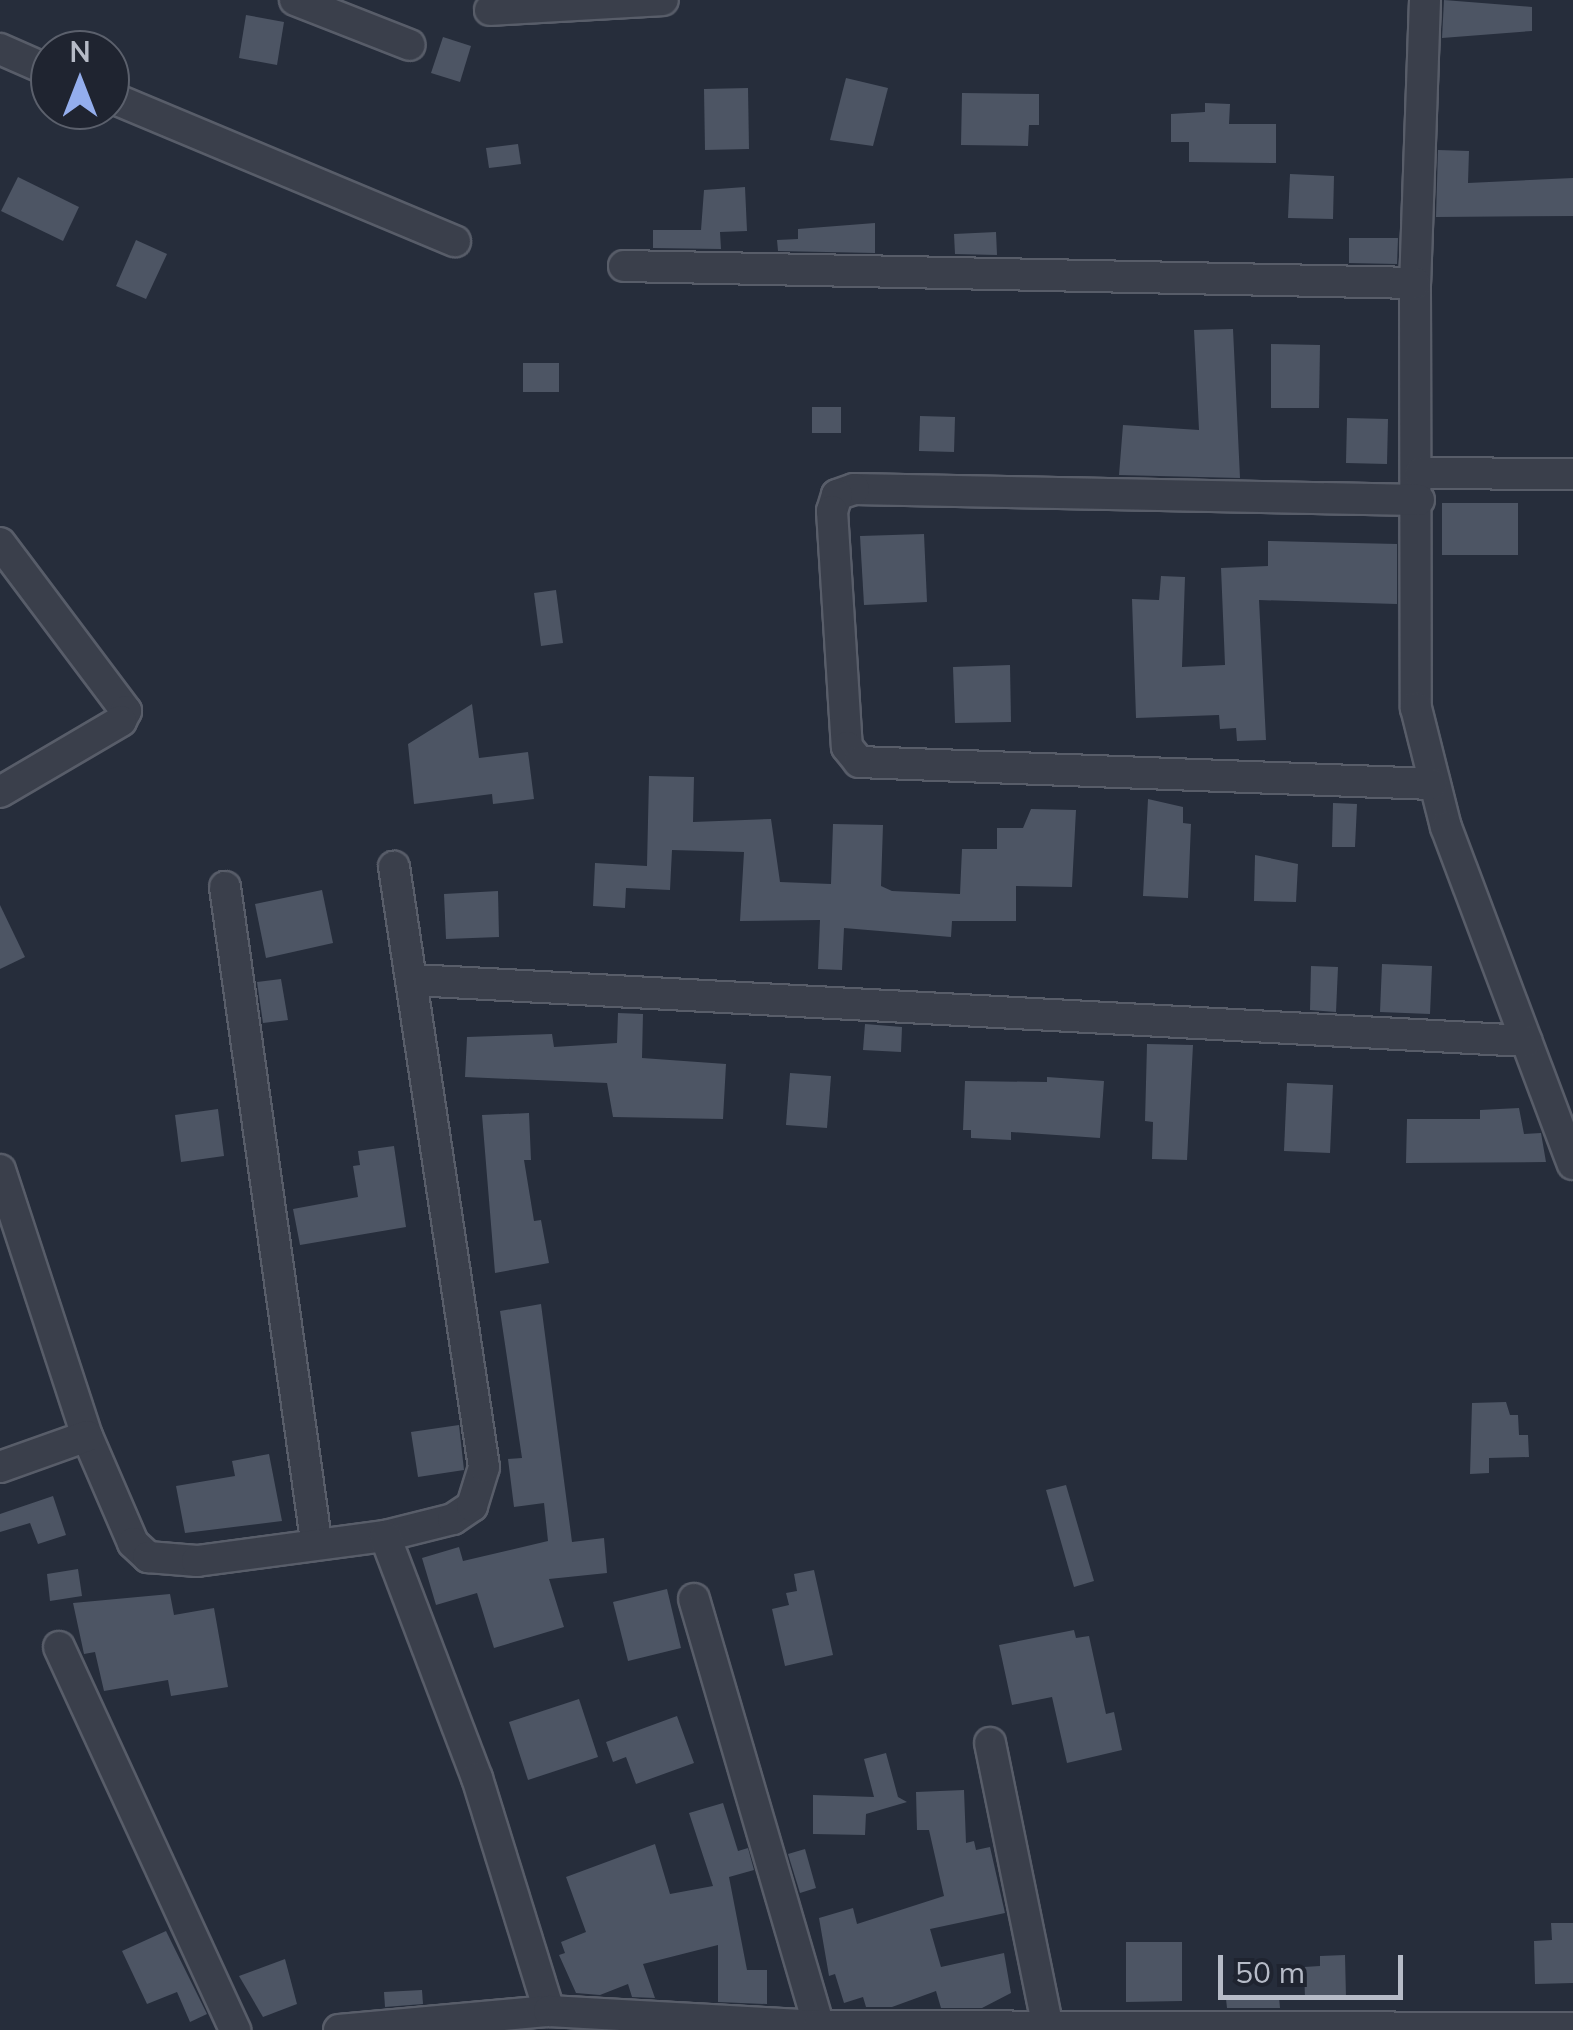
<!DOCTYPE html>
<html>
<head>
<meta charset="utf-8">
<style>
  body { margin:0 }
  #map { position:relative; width:1573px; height:2030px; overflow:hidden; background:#262d3b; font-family:Mulish,sans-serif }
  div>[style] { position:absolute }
  .building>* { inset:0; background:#4d5564 }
  .roads { filter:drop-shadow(2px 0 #585d69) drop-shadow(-2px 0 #585d69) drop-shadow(0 2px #585d69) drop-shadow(0 -2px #585d69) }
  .minor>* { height:30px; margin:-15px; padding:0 15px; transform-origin:15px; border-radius:15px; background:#3a3f4b }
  span { translate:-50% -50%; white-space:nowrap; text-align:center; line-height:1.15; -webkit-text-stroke:10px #1f2430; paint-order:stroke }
  .north { position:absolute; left:30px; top:30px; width:100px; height:100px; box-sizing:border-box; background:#1f2430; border:2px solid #5b606c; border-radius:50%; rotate:0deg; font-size:28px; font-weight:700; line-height:40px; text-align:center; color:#b6bbc7 }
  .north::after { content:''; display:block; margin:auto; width:35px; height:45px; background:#94aeed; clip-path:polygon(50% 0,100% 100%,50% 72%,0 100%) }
  .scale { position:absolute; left:1218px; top:1955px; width:185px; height:45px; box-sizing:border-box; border:5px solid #b6bbc7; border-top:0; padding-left:12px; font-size:30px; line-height:35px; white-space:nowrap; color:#b6bbc7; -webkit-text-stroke:8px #1f2430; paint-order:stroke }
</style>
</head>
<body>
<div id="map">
  <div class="building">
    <i style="clip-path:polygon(1444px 0,1532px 7px,1532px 31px,1442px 38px)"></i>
    <i style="clip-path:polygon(246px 15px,284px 22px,277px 65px,239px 58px)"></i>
    <i style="clip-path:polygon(443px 37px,471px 46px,460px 82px,431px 73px)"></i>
    <i style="clip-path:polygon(846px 78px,888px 88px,873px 146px,830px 140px)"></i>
    <i style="clip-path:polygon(748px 88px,749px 149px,705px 150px,704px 89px)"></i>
    <i style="clip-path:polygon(962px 93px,1039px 94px,1039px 125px,1029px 125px,1028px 146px,961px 145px)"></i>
    <i style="clip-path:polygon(1205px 103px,1230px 104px,1229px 124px,1276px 124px,1276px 163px,1189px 162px,1189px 142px,1171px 142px,1171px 114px,1205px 112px)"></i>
    <i style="clip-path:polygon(518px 144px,521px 164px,489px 168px,486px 148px)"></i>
    <i style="clip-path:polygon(1438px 150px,1469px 151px,1468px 183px,1573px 178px,1573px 216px,1436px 217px)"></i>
    <i style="clip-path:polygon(1290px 174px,1334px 176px,1333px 219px,1288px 218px)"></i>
    <i style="clip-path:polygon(18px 177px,79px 207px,63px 241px,1px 211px)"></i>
    <i style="clip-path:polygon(745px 187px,747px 231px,720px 232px,721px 249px,653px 248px,653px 230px,701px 230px,704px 190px)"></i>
    <i style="clip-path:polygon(875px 223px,875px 253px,778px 251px,777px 240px,798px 239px,798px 229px)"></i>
    <i style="clip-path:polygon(996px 232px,997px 255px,955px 254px,954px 234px)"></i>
    <i style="clip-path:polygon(1349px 238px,1398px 238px,1397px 264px,1349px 263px)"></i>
    <i style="clip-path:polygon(136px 240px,167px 254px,146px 299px,116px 286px)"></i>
    <i style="clip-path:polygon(1233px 329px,1240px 478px,1119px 475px,1123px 425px,1199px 430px,1194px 330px)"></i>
    <i style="clip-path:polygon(1271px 344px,1320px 345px,1319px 408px,1271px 408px)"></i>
    <i style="clip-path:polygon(523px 363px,559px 363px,559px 392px,523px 392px)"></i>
    <i style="clip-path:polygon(812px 407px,841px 407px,841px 433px,812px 433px)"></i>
    <i style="clip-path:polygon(920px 416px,955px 417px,954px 452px,919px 451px)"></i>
    <i style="clip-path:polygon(1347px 418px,1388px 419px,1387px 464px,1346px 463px)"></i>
    <i style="clip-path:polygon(1442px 503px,1518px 503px,1518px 555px,1442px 555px)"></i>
    <i style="clip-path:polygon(924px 534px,927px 602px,864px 605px,860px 536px)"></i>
    <i style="clip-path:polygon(1268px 541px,1397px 544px,1397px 604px,1259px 600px,1266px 740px,1237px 741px,1236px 728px,1220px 729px,1219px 715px,1136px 718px,1132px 599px,1159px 600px,1161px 576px,1185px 577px,1182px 667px,1225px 665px,1221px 568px,1268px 566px)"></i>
    <i style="clip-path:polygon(556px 590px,563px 643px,541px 646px,534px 593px)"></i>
    <i style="clip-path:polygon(1010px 665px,1011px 722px,955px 723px,953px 667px)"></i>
    <i style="clip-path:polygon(472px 704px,479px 758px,528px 752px,534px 799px,493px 804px,492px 794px,414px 804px,408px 744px)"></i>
    <i style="clip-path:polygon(649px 776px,694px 777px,693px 822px,771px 819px,780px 882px,831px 884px,833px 824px,883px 825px,881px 886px,892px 891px,960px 894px,962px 849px,997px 849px,997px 828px,1023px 828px,1031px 809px,1076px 810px,1072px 887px,1016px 886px,1016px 921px,952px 921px,951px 937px,844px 928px,842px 970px,818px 969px,820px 920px,740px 921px,744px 852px,672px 850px,670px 890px,626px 888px,625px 908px,593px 906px,595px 863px,647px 866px)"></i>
    <i style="clip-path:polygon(1148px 799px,1183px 807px,1183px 823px,1191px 824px,1188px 898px,1143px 896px)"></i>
    <i style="clip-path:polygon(1333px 803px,1357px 804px,1355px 847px,1332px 847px)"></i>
    <i style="clip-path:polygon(1255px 855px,1298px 864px,1296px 902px,1254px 901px)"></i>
    <i style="clip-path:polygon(322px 890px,333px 943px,266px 958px,255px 904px)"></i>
    <i style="clip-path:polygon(498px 891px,499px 937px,446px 939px,444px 894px)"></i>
    <i style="clip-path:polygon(0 905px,25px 957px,0 969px)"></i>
    <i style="clip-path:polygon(1382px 964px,1432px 966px,1430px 1014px,1380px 1012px)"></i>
    <i style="clip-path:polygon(1311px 966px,1338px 967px,1336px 1012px,1310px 1010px)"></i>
    <i style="clip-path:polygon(281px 979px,288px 1020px,263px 1023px,257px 982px)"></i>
    <i style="clip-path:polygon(618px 1013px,643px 1014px,642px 1058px,726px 1064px,723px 1119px,613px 1117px,607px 1083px,465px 1077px,467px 1037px,552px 1034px,554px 1047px,617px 1043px)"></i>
    <i style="clip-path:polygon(865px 1024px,902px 1027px,901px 1052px,863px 1050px)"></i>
    <i style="clip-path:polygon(1147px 1044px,1193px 1045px,1187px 1160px,1152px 1159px,1153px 1122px,1145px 1121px)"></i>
    <i style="clip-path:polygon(790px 1073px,831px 1076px,827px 1128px,786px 1125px)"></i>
    <i style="clip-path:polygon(1047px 1077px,1104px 1081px,1100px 1138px,1011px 1132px,1011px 1140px,971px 1138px,971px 1130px,963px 1130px,965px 1081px,1047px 1082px)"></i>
    <i style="clip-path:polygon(1287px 1083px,1333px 1085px,1330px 1153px,1284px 1151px)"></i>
    <i style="clip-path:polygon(1519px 1108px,1524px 1134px,1541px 1133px,1546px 1162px,1406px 1163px,1407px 1119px,1480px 1119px,1480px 1110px)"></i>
    <i style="clip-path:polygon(218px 1109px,224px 1156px,181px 1162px,175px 1115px)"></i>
    <i style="clip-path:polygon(529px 1113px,531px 1160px,524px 1160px,534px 1221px,541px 1220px,549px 1263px,495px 1273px,482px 1115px)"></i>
    <i style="clip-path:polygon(394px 1146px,406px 1227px,300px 1245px,293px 1209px,358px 1197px,353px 1166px,360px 1165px,358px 1151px)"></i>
    <i style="clip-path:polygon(541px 1304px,572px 1542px,604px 1538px,607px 1573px,549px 1579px,564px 1627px,494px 1648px,477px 1593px,436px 1605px,422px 1558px,459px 1547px,463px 1561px,548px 1541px,544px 1503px,514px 1507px,508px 1459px,522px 1458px,500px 1311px)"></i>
    <i style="clip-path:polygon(1506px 1402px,1510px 1415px,1518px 1415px,1519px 1435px,1528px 1435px,1529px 1457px,1489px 1458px,1489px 1473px,1470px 1474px,1472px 1403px)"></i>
    <i style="clip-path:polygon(459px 1425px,464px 1470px,418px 1477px,411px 1432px)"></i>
    <i style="clip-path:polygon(269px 1454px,282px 1521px,185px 1533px,176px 1486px,235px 1476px,232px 1461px)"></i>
    <i style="clip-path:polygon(1066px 1485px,1094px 1581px,1074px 1587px,1046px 1490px)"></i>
    <i style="clip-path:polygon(53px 1496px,66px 1535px,38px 1544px,30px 1523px,0 1532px,0 1514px)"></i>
    <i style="clip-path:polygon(78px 1569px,82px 1596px,50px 1601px,47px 1574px)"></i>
    <i style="clip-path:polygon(814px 1570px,833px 1655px,785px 1666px,772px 1609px,789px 1605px,786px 1593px,797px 1591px,794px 1574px)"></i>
    <i style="clip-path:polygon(667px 1589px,681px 1648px,628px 1661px,613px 1602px)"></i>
    <i style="clip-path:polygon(170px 1594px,174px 1615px,214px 1608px,228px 1687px,171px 1696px,168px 1680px,104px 1691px,95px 1652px,84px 1654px,73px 1603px)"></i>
    <i style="clip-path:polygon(1074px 1630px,1076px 1638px,1089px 1636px,1106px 1714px,1114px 1712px,1122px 1750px,1067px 1763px,1052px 1697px,1012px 1705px,999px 1645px)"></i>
    <i style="clip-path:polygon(579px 1699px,598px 1757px,528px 1780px,509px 1722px)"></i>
    <i style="clip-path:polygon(677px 1716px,694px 1763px,636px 1784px,626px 1757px,613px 1762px,606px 1742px)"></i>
    <i style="clip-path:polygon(886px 1753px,898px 1797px,907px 1802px,866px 1814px,865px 1835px,813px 1834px,813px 1795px,874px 1797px,864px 1759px)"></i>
    <i style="clip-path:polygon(964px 1790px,966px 1843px,974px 1841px,976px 1850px,990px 1847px,1005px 1913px,930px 1929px,941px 1967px,1004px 1953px,1011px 1993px,982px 2008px,941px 2008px,936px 1991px,892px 2007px,866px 2007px,863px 1997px,844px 2003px,835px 1974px,829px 1976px,819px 1918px,853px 1908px,857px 1924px,944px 1896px,929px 1830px,917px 1830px,916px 1792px)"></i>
    <i style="clip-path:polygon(723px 1803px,738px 1851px,748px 1848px,754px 1870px,729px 1877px,747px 1970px,767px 1970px,767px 2004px,718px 2002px,718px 1945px,643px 1964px,655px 1998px,632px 1997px,628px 1984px,600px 1995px,576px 1993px,559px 1955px,565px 1953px,561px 1942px,586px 1932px,566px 1877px,655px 1844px,670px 1894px,713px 1886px,689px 1813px)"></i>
    <i style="clip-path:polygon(805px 1849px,816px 1888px,800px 1893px,788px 1854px)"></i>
    <i style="clip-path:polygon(1551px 1923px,1573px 1923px,1573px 1983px,1535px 1984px,1534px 1941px,1552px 1940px)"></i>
    <i style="clip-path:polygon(166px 1931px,207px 2014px,190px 2022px,177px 1992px,147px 2004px,122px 1951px)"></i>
    <i style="clip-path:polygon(1126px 1942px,1182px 1942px,1182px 2001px,1126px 2002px)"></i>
    <i style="clip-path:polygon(1345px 1955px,1346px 1998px,1305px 1998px,1304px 1967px,1320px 1966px,1320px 1956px)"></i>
    <i style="clip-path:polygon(285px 1959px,297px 2004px,263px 2017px,239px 1976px)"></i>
    <i style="clip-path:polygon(422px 1990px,423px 2004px,385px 2007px,384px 1992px)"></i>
    <i style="clip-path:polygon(1279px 1997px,1280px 2008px,1227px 2008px,1226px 1999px)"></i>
  </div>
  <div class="roads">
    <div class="minor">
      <i style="left:295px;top:0;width:123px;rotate:21.4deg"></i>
      <i style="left:1425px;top:0;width:283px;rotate:92deg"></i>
      <i style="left:1415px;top:283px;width:425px;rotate:89.9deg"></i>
      <i style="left:1416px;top:708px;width:123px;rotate:75.9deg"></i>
      <i style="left:1446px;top:827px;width:360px;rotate:69.4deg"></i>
      <i style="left:490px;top:10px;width:173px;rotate:-3.3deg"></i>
      <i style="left:0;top:49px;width:55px;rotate:23.7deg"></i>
      <i style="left:110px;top:97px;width:374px;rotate:22.7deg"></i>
      <i style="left:624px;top:266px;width:791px;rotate:1.23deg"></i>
      <i style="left:1420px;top:473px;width:153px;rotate:0.4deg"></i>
      <i style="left:1419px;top:500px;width:565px;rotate:-178.88deg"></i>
      <i style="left:854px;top:489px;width:18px;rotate:161deg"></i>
      <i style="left:837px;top:495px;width:17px;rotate:107deg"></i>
      <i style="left:832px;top:511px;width:236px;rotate:86.4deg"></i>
      <i style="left:847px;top:747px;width:19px;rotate:51deg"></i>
      <i style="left:859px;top:762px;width:573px;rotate:2.2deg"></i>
      <i style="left:0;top:543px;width:210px;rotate:53.1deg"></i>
      <i style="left:126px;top:711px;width:11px;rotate:117deg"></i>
      <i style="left:121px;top:721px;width:140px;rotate:149.6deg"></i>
      <i style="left:225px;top:887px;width:659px;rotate:82.07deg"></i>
      <i style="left:414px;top:980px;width:1114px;rotate:3.14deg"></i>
      <i style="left:0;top:1170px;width:280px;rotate:71.9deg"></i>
      <i style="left:87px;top:1436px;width:116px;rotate:66.7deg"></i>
      <i style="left:133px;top:1543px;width:21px;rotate:43deg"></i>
      <i style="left:148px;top:1557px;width:49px;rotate:4.7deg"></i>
      <i style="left:197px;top:1561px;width:190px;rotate:-7.6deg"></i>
      <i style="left:385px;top:1536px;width:70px;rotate:-14deg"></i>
      <i style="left:453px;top:1519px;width:23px;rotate:-34deg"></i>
      <i style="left:472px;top:1506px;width:41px;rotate:-72.9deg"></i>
      <i style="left:484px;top:1467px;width:607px;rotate:-98.53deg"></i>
      <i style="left:0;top:1467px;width:92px;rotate:-19.6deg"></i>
      <i style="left:385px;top:1536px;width:259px;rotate:69.2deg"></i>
      <i style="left:477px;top:1778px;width:244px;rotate:72.8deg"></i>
      <i style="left:694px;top:1599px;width:445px;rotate:73.7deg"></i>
      <i style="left:59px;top:1647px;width:422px;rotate:65.3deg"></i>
      <i style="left:990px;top:1743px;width:290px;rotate:78.5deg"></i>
      <i style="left:339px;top:2030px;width:211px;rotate:-5.2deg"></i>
      <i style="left:549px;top:2011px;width:270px;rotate:3.2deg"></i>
      <i style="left:819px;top:2026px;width:754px;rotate:0.15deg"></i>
    </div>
  </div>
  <div class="north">N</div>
  <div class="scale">50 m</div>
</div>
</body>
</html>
